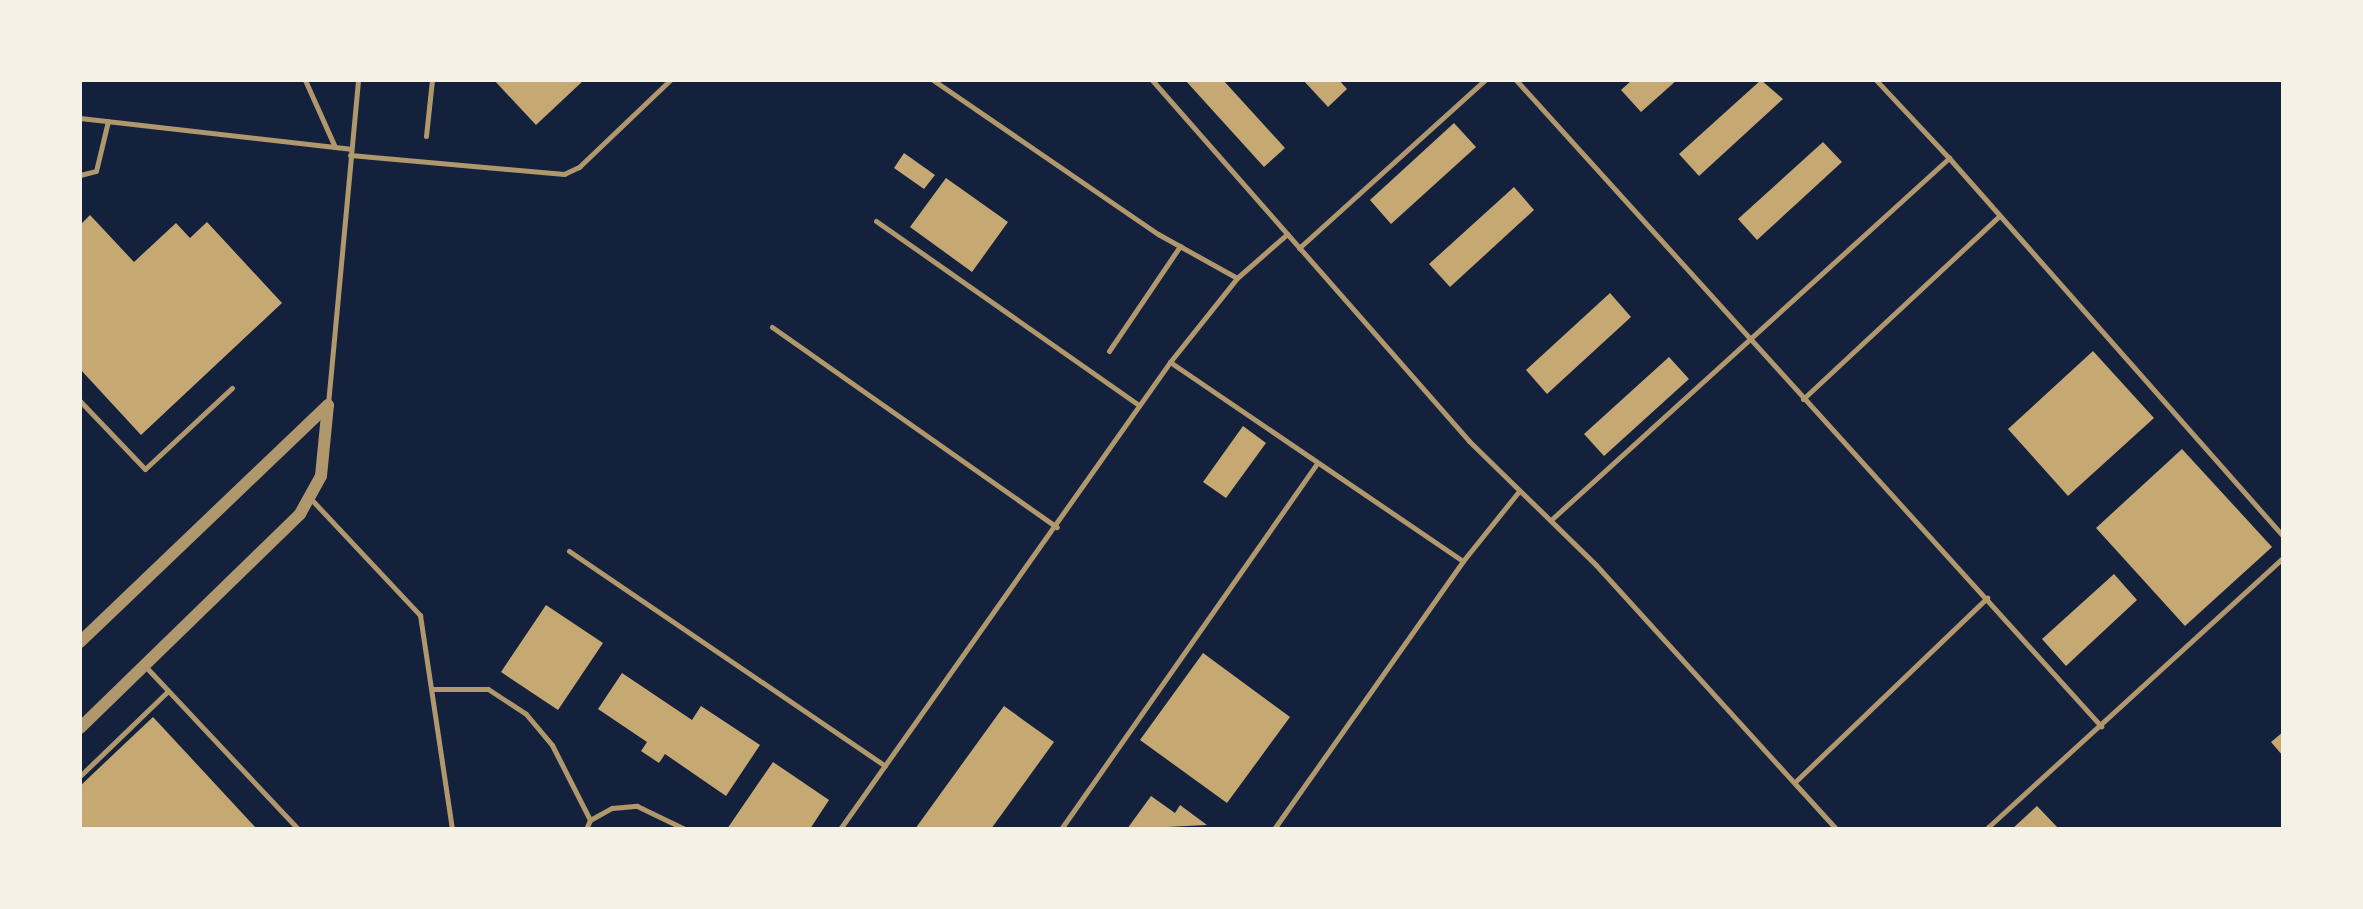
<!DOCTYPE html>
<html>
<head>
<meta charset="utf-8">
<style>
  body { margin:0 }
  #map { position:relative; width:2363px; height:909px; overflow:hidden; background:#14213d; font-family:"Archivo Narrow",sans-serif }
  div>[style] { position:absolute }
  .building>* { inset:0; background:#c6a872 }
  .service>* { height:5px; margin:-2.5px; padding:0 2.5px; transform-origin:2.5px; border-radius:2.5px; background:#b1986c }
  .tertiary>* { height:12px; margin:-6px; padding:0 6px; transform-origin:6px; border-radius:6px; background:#b1986c }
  span { translate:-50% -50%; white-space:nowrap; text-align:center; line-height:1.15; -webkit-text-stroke:6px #f6f1e7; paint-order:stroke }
  .frame { position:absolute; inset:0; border:82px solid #f6f1e7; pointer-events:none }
</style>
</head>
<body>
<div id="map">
  <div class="building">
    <i style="clip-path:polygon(494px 80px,584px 80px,536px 125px)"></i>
    <i style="clip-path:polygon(1185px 80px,1223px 80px,1285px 148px,1264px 167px)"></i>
    <i style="clip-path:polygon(1303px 80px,1339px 80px,1347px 89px,1328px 107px)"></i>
    <i style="clip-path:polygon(1632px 80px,1677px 80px,1641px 112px,1621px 90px)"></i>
    <i style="clip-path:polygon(1761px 80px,1783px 99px,1699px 176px,1679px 154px)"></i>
    <i style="clip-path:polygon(1454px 123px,1476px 147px,1391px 224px,1370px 200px)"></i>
    <i style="clip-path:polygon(1823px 142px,1842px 162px,1757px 240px,1738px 219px)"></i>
    <i style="clip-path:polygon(904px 153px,935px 175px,924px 189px,894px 168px)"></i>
    <i style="clip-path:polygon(946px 178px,1008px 222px,972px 272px,910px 227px)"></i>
    <i style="clip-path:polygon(1514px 187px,1534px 210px,1450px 287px,1429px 264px)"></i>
    <i style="clip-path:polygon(90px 215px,134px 262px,176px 223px,190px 238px,207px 222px,282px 303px,141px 435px,80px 369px,80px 225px)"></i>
    <i style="clip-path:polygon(1610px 293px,1631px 317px,1547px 394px,1526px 370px)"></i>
    <i style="clip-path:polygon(2093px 351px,2154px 418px,2068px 496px,2008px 429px)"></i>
    <i style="clip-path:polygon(1669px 357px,1689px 379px,1604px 456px,1584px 434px)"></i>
    <i style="clip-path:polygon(1243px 426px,1266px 443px,1226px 498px,1203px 482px)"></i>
    <i style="clip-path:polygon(2182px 449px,2272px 547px,2185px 626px,2096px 528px)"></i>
    <i style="clip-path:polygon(2114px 574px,2137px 600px,2066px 666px,2042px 639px)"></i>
    <i style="clip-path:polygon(546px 605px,603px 643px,558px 710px,501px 672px)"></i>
    <i style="clip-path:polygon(1203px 653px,1290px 717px,1227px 803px,1140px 740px)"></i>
    <i style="clip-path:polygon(622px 673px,692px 720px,701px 706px,760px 745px,726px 796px,665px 754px,659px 763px,641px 751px,647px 742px,598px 709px)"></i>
    <i style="clip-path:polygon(1004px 706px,1054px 742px,991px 829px,915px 829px)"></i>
    <i style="clip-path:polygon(153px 717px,257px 829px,80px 829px,80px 786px)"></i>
    <i style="clip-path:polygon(2283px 732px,2283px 756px,2271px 742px)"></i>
    <i style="clip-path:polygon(773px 762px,829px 800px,810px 829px,727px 829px)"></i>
    <i style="clip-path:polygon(1151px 796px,1175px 813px,1180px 805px,1207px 825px,1127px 829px)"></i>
    <i style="clip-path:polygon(2037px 806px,2059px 829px,2012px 829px)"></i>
  </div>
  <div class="service">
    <i style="left:305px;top:80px;width:73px;rotate:65.9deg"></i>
    <i style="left:933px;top:80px;width:273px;rotate:34.4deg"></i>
    <i style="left:1158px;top:234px;width:90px;rotate:29.1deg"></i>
    <i style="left:1152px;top:80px;width:480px;rotate:48.7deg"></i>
    <i style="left:1469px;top:441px;width:177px;rotate:44.3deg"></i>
    <i style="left:1596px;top:565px;width:357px;rotate:47.7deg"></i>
    <i style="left:1516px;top:80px;width:872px;rotate:47.84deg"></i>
    <i style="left:80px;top:118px;width:272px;rotate:6.5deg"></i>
    <i style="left:426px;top:136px;width:56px;rotate:-83.9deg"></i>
    <i style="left:350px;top:155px;width:215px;rotate:5.1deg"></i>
    <i style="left:564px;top:174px;width:17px;rotate:-25deg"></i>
    <i style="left:579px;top:167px;width:126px;rotate:-43.7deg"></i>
    <i style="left:1949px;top:158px;width:504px;rotate:48.54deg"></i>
    <i style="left:80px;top:175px;width:16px;rotate:-14deg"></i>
    <i style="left:96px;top:171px;width:51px;rotate:-76.5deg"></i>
    <i style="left:876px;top:221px;width:319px;rotate:35deg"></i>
    <i style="left:1299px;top:248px;width:251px;rotate:-42.1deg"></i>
    <i style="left:772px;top:327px;width:348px;rotate:35.1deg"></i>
    <i style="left:1109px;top:351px;width:127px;rotate:-55.9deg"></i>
    <i style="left:1170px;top:362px;width:107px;rotate:-51.4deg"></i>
    <i style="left:1237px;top:278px;width:67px;rotate:-41.3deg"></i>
    <i style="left:1803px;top:399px;width:267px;rotate:-43deg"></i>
    <i style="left:80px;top:401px;width:94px;rotate:46.3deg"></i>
    <i style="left:145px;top:469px;width:119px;rotate:-43deg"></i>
    <i style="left:328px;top:404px;width:325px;rotate:-84.7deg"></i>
    <i style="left:310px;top:498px;width:161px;rotate:46.8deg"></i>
    <i style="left:420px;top:615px;width:216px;rotate:81.5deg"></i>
    <i style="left:1552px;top:519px;width:537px;rotate:-42.28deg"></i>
    <i style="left:1949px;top:158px;width:107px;rotate:-133.1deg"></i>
    <i style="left:569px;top:551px;width:382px;rotate:34.2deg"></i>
    <i style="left:145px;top:666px;width:224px;rotate:46.8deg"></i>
    <i style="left:433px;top:689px;width:55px"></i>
    <i style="left:488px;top:689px;width:45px;rotate:33.3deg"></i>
    <i style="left:526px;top:714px;width:40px;rotate:50deg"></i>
    <i style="left:552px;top:745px;width:84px;rotate:63.1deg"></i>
    <i style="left:80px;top:776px;width:122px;rotate:-44deg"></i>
    <i style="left:1796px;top:781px;width:265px;rotate:-43.8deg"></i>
    <i style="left:586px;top:829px;width:10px;rotate:-66deg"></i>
    <i style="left:590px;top:820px;width:25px;rotate:-29deg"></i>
    <i style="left:612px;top:808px;width:25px;rotate:-5deg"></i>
    <i style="left:637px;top:806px;width:53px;rotate:25.6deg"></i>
    <i style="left:840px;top:829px;width:572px;rotate:-54.75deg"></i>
    <i style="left:1170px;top:362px;width:354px;rotate:34.2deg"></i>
    <i style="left:1061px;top:829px;width:446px;rotate:-55deg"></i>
    <i style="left:1274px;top:829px;width:328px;rotate:-54.8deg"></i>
    <i style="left:1463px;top:561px;width:90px;rotate:-51.3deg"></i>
    <i style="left:1986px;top:829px;width:402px;rotate:-42.4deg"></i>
  </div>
  <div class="tertiary">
    <i style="left:80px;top:642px;width:343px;rotate:-43.7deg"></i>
    <i style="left:80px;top:728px;width:307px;rotate:-44.2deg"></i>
    <i style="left:300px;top:514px;width:43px;rotate:-61.1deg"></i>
    <i style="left:321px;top:476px;width:71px;rotate:-84.4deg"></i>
  </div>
  <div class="frame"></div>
</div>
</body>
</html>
